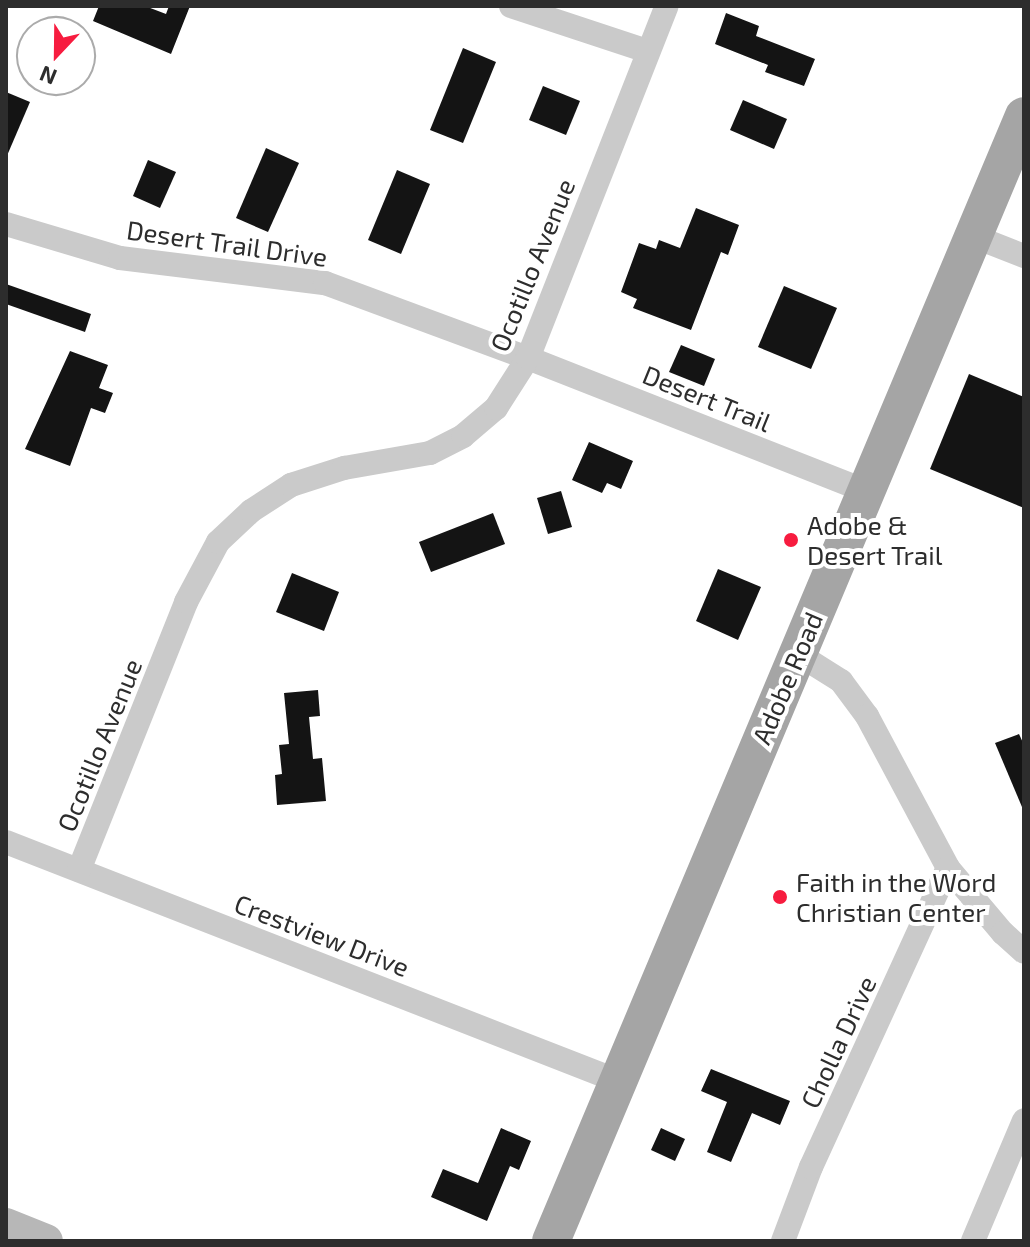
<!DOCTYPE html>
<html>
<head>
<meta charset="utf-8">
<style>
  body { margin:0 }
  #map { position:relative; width:1030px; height:1247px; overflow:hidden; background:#fff; font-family:"Exo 2",sans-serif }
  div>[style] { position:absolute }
  .building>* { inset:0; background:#141414 }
  .street>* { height:24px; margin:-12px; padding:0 12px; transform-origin:12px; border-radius:12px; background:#cacaca }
  .secondary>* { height:34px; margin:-17px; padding:0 17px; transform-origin:17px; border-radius:17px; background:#b7b7b7 }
  .primary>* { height:38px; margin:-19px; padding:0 19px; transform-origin:19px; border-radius:19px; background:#a5a5a5 }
  .dots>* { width:22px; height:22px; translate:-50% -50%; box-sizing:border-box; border:4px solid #fff; border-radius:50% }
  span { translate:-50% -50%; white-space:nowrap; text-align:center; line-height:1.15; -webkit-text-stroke:8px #fff; paint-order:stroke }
  .street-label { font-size:26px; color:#2d2d2d }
  .poi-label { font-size:26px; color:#2d2d2d }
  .left { translate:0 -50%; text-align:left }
  .frame { position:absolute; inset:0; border:8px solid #2d2d2d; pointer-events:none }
  .north { position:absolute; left:16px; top:16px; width:80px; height:80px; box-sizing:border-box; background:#fff; border:2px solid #ababab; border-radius:50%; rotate:202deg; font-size:22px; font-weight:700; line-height:32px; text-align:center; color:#2d2d2d }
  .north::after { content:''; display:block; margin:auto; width:28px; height:36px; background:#f71c3f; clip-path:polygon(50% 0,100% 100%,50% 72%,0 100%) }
</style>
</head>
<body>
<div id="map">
  <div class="building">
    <i style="clip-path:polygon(99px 6px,145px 6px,166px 14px,169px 6px,190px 6px,171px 54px,93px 21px)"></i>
    <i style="clip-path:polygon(726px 13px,759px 26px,756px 36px,815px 59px,804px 86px,765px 72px,768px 65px,715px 44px)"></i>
    <i style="clip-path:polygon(463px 48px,496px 62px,463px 143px,430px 130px)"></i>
    <i style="clip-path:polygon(543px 86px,580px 101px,566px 135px,529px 120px)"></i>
    <i style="clip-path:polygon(6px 92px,30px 102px,6px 158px)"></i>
    <i style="clip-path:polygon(743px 100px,787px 119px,774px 149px,730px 130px)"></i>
    <i style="clip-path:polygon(266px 148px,299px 163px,268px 232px,236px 218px)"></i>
    <i style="clip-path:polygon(148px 160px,176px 172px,160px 208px,133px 196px)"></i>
    <i style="clip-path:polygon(397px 170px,430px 184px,401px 254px,368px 240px)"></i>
    <i style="clip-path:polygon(696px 208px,739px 225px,728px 255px,721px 252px,691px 330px,633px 308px,637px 299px,621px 292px,639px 243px,656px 249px,659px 240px,680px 248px)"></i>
    <i style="clip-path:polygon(6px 284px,91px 314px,85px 332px,6px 304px)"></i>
    <i style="clip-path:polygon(784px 286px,837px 308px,811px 369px,758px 347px)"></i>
    <i style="clip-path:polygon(681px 345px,715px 359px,704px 386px,669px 372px)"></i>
    <i style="clip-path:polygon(70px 351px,108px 365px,99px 388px,113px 393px,105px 413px,91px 408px,70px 466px,25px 449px)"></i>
    <i style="clip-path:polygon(969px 374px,1024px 397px,1024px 508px,930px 469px)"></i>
    <i style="clip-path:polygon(589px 442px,633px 461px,621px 489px,607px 483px,602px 493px,572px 480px)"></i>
    <i style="clip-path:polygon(561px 491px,572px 527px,548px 534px,537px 498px)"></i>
    <i style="clip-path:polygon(493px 513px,505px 544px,431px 572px,419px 542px)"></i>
    <i style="clip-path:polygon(718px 569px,761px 587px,738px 640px,696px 621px)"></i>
    <i style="clip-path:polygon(292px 573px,339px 592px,324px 631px,276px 612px)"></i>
    <i style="clip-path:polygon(318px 690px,320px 716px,309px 717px,313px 759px,322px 758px,326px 801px,277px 805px,275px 775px,282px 774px,279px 745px,289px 744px,284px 693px)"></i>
    <i style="clip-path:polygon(1019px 734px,1024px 745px,1022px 807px,995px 743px)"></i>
    <i style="clip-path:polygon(711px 1069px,790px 1101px,780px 1125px,752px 1113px,731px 1162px,707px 1152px,727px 1102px,701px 1091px)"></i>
    <i style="clip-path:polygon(501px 1128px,531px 1141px,519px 1170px,510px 1166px,487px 1221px,431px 1197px,443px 1169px,478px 1183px)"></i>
    <i style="clip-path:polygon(661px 1128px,685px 1139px,675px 1161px,651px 1150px)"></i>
  </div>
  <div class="street">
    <i style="left:511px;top:6px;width:143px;rotate:18.3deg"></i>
    <i style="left:6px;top:224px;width:119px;rotate:16.6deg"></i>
    <i style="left:120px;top:258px;width:207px;rotate:7deg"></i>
    <i style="left:325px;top:283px;width:216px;rotate:20.3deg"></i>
    <i style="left:528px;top:358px;width:363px;rotate:21.5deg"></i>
    <i style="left:973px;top:236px;width:55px;rotate:21.4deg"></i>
    <i style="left:798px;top:654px;width:51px;rotate:32.1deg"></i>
    <i style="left:841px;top:681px;width:44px;rotate:53.4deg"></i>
    <i style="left:867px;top:716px;width:172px;rotate:61.9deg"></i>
    <i style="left:948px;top:868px;width:85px;rotate:49.8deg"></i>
    <i style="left:1003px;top:933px;width:28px;rotate:42deg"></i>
    <i style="left:6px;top:842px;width:657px;rotate:21.33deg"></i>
    <i style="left:79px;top:870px;width:289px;rotate:-68.2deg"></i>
    <i style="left:186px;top:602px;width:68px;rotate:-61.9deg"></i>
    <i style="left:218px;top:542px;width:45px;rotate:-43.2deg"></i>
    <i style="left:251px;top:511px;width:48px;rotate:-33deg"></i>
    <i style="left:291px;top:485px;width:56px;rotate:-17.8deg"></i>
    <i style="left:344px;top:468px;width:87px;rotate:-9.9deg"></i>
    <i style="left:430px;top:453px;width:37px;rotate:-27deg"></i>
    <i style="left:463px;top:436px;width:43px;rotate:-40.3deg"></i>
    <i style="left:496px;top:408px;width:59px;rotate:-57.4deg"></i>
    <i style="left:528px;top:358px;width:378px;rotate:-68.5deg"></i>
    <i style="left:783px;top:1241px;width:79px;rotate:-69.3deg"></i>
    <i style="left:811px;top:1167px;width:329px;rotate:-65.4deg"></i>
    <i style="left:973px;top:1241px;width:131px;rotate:-67.1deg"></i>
  </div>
  <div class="secondary">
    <i style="left:6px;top:1225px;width:43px;rotate:21.8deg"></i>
  </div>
  <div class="primary">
    <i style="left:551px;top:1241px;width:1220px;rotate:-67.2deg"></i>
  </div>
  <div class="dots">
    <i style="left:791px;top:540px;background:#f71c3f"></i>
    <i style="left:780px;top:897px;background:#f71c3f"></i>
  </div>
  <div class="street-label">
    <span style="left:227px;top:243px;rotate:8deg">Desert Trail Drive</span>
    <span style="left:532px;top:265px;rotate:-68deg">Ocotillo Avenue</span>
    <span style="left:707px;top:398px;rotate:22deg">Desert Trail</span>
    <span style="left:787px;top:678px;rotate:-67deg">Adobe Road</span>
    <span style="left:99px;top:745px;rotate:-68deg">Ocotillo Avenue</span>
    <span style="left:322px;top:935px;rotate:21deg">Crestview Drive</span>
    <span style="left:838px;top:1042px;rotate:-65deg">Cholla Drive</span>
  </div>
  <div class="poi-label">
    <span class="left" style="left:807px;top:540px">Adobe &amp;<br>Desert Trail</span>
    <span class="left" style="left:796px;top:897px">Faith in the Word<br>Christian Center</span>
  </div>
  <div class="frame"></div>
  <div class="north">N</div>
</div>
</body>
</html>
